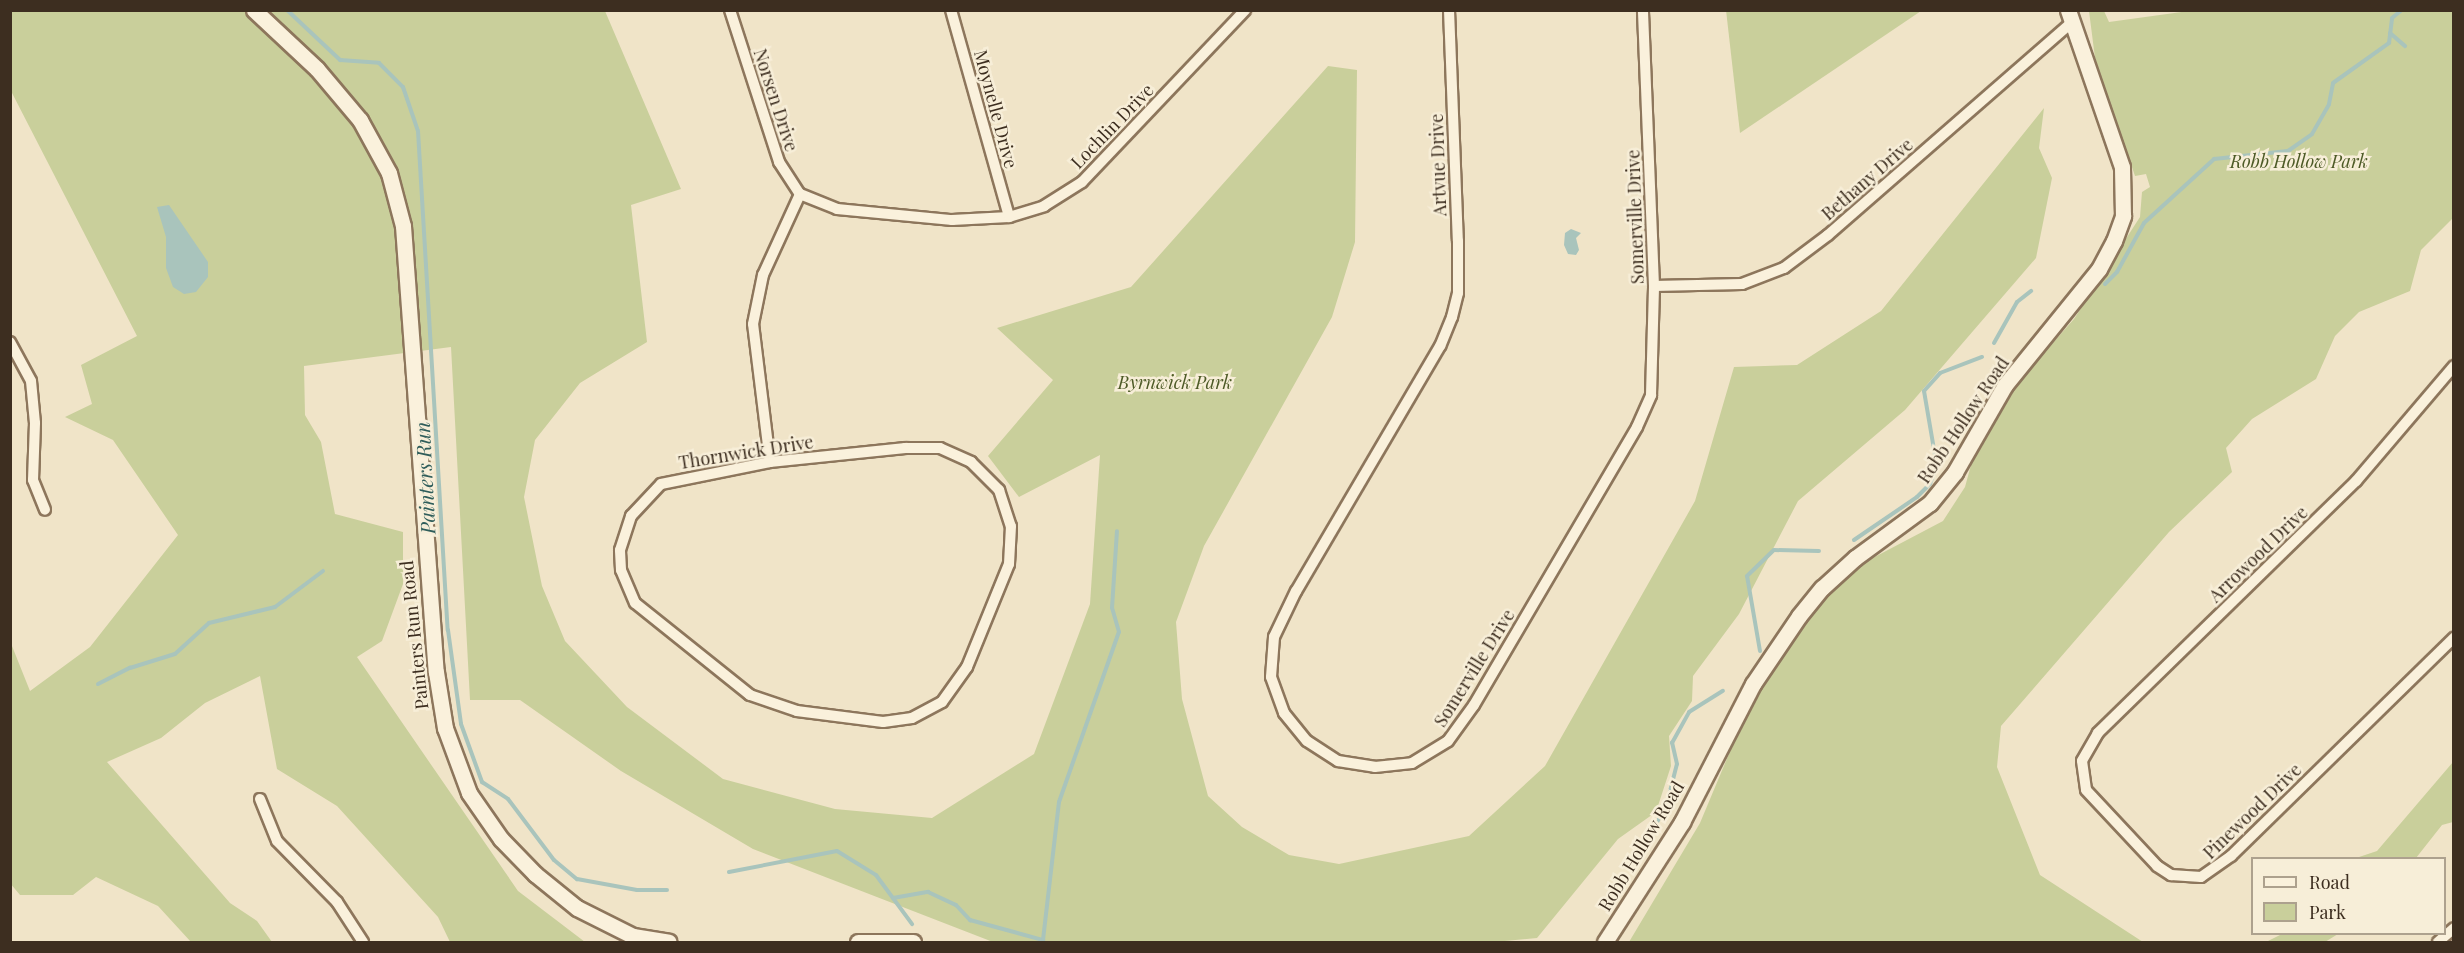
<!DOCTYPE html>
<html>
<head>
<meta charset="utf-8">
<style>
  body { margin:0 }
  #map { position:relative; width:2464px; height:953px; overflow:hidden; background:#f0e4c8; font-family:"Playfair Display",serif }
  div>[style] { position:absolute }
  .green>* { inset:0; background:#c9cf9b }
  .water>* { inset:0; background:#a9c4bc }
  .stream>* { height:4px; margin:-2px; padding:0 2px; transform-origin:2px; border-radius:2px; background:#a9c4bc }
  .roads { filter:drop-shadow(2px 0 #8d765c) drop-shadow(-2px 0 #8d765c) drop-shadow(0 2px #8d765c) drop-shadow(0 -2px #8d765c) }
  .street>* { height:10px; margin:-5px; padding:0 5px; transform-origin:5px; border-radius:5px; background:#faf1dc }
  .secondary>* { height:15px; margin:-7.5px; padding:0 7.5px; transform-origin:7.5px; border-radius:7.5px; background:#faf1dc }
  span { translate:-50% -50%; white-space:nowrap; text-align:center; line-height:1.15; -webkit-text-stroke:5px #f7eed8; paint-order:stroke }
  .street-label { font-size:18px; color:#3d2e20 }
  .park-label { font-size:18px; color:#4d5a26; font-style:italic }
  .water-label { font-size:20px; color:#2f5d5a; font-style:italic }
  .frame { position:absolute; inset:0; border:12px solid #3d2e20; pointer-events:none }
  .legend { position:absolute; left:2251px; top:857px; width:195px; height:78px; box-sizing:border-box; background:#f7eed8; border:2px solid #ada18e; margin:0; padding:8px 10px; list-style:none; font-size:18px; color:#3d2e20 }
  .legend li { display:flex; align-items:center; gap:12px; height:30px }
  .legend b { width:30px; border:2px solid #ada18e }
</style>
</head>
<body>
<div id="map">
  <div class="green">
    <i style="clip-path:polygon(1726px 10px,1921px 10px,1921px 11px,1740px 133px)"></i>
    <i style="clip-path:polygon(2196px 10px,2453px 11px,2453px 218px,2421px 250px,2410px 291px,2359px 312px,2335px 336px,2316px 379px,2252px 419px,2226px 448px,2232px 472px,2169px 532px,2001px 726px,1997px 767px,2040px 875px,2143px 942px,1629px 942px,1700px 823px,1749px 706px,1822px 601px,1867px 561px,1943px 521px,1965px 487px,1974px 454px,2013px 388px,2074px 319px,2140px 217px,2142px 192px,2150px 187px,2146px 174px,2135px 176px,2095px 58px,2089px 11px,2104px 11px,2109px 22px)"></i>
    <i style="clip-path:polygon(11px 11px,605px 11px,681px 189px,631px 205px,647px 342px,580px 383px,535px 440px,524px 497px,542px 586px,565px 641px,627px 707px,723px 779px,835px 809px,932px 818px,1034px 754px,1090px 604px,1100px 455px,1019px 497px,988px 456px,1053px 380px,997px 328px,1131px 287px,1328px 66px,1357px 70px,1355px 242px,1332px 317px,1204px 546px,1176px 622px,1182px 699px,1208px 796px,1242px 827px,1289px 855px,1339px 864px,1469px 836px,1545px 766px,1695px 501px,1734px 367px,1797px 365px,1881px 311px,2044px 108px,2039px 148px,2052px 178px,2036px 258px,1905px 410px,1798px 501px,1739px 614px,1693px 676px,1692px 701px,1669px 736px,1671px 766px,1656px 812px,1618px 839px,1537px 938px,1494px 942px,993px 942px,753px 849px,621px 771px,520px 700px,470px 700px,451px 347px,304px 366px,305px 415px,321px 442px,335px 514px,403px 532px,403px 584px,382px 641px,357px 657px,518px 891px,585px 942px,450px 942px,438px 917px,337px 806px,277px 769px,260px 676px,205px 703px,161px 738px,107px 762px,230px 903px,257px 921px,272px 942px,191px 942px,158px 906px,96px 877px,73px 895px,20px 895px,10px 883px,10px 641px,30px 691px,90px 647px,178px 535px,113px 440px,65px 417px,92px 404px,81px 365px,137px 336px,11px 91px)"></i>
    <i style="clip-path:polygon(2453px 762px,2453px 822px,2442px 825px,2416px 858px,2356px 858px,2377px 851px)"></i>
    <i style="clip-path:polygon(2282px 934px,2338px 934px,2325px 942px,2266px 942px)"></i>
  </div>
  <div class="water">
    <i style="clip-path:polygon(169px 205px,208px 262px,208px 277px,196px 292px,184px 294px,173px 287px,166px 268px,166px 237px,157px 207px)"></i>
    <i style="clip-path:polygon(1571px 229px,1581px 233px,1576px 238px,1579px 250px,1576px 255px,1568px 254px,1564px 245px,1565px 233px)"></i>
  </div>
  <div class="stream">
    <i style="left:287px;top:10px;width:73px;rotate:43.3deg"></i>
    <i style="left:340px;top:60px;width:39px;rotate:4deg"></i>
    <i style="left:379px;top:63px;width:34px;rotate:45deg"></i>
    <i style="left:403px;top:87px;width:46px;rotate:71.2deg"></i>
    <i style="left:418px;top:131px;width:500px;rotate:86.6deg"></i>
    <i style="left:448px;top:630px;width:95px;rotate:82.1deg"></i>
    <i style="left:461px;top:724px;width:62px;rotate:70.1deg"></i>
    <i style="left:482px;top:782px;width:31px;rotate:33deg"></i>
    <i style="left:508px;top:799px;width:76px;rotate:53deg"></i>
    <i style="left:554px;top:860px;width:30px;rotate:40deg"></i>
    <i style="left:577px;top:879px;width:61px;rotate:10.4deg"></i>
    <i style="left:637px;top:890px;width:30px"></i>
    <i style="left:2390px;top:33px;width:20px;rotate:41deg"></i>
    <i style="left:2105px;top:284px;width:17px;rotate:-45deg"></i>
    <i style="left:2117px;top:272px;width:56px;rotate:-61.1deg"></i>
    <i style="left:2144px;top:223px;width:95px;rotate:-42.4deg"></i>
    <i style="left:2214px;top:159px;width:74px;rotate:-6.2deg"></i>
    <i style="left:2288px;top:151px;width:29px;rotate:-35deg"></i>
    <i style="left:2312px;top:134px;width:34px;rotate:-60deg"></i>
    <i style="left:2329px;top:104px;width:21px;rotate:-79deg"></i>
    <i style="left:2333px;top:83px;width:69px;rotate:-35.5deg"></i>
    <i style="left:2389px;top:43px;width:25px;rotate:-83deg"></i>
    <i style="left:2392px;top:18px;width:13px;rotate:-39deg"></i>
    <i style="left:1994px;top:343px;width:47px;rotate:-60.7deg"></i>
    <i style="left:2017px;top:302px;width:18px;rotate:-38deg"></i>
    <i style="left:1854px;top:540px;width:76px;rotate:-34.3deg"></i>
    <i style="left:1917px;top:497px;width:18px;rotate:-45deg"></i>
    <i style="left:1930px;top:484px;width:18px;rotate:-68deg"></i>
    <i style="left:1937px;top:467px;width:77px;rotate:-99.7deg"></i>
    <i style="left:1924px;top:391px;width:24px;rotate:-48deg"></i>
    <i style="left:1940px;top:373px;width:45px;rotate:-20.9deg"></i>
    <i style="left:1760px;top:651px;width:76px;rotate:-99.8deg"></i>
    <i style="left:1747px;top:576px;width:37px;rotate:-44deg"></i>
    <i style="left:1774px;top:550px;width:45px;rotate:1.3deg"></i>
    <i style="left:98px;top:684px;width:36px;rotate:-27deg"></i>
    <i style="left:130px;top:668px;width:47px;rotate:-17.3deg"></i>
    <i style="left:175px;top:654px;width:46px;rotate:-42.4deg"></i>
    <i style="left:209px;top:623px;width:68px;rotate:-13.6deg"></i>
    <i style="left:275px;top:607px;width:60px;rotate:-36.9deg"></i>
    <i style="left:1636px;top:857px;width:58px;rotate:-59deg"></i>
    <i style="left:1666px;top:807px;width:44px;rotate:-75.7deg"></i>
    <i style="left:1677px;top:764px;width:22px;rotate:-103deg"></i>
    <i style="left:1672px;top:743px;width:35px;rotate:-61deg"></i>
    <i style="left:1689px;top:712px;width:40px;rotate:-32deg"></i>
    <i style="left:729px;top:872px;width:110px;rotate:-11deg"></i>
    <i style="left:837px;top:851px;width:46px;rotate:31.6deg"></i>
    <i style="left:876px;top:875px;width:61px;rotate:53.7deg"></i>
    <i style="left:893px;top:898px;width:36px;rotate:-10deg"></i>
    <i style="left:928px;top:892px;width:31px;rotate:25deg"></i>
    <i style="left:956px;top:905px;width:21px;rotate:47deg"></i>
    <i style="left:970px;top:920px;width:76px;rotate:15.3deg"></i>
    <i style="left:1043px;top:940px;width:139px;rotate:-83.4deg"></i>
    <i style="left:1059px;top:802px;width:180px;rotate:-70.6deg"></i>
    <i style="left:1119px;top:632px;width:25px;rotate:-106deg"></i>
    <i style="left:1112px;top:608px;width:77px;rotate:-86.3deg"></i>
  </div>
  <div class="roads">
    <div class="street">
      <i style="left:730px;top:10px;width:160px;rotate:72.1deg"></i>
      <i style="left:779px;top:162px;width:38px;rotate:57deg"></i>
      <i style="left:800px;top:194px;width:40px;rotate:22deg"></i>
      <i style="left:837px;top:209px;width:116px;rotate:5.5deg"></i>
      <i style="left:952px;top:220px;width:57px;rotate:-3deg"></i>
      <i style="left:1009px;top:217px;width:37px;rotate:-17deg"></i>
      <i style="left:1044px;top:206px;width:45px;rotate:-32.3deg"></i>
      <i style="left:1082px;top:182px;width:237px;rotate:-46.5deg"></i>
      <i style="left:951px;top:10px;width:215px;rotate:74.3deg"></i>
      <i style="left:1449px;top:10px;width:231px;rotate:87.8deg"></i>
      <i style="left:1458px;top:241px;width:52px;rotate:90deg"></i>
      <i style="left:1458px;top:293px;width:25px;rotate:104deg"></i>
      <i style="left:1452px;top:317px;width:31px;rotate:112deg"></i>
      <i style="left:1440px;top:346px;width:284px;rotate:120.4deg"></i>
      <i style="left:1296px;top:591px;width:51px;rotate:115.6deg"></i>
      <i style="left:1274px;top:637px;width:40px;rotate:94.3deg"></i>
      <i style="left:1271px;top:677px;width:38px;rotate:70deg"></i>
      <i style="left:1284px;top:713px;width:36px;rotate:51deg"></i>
      <i style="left:1307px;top:741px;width:37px;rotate:33deg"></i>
      <i style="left:1338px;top:761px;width:37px;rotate:9deg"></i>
      <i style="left:1375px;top:767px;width:37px;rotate:-6deg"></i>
      <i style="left:1412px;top:763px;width:42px;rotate:-31.4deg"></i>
      <i style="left:1448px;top:741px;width:44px;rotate:-54.2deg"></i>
      <i style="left:1474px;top:705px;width:322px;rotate:-59.6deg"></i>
      <i style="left:1637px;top:427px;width:35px;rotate:-66deg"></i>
      <i style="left:1651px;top:395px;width:109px;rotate:-88.4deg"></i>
      <i style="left:1654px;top:286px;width:276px;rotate:-92.3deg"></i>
      <i style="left:1654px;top:286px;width:88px;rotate:-1.3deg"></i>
      <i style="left:1742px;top:284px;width:45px;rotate:-20.9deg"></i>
      <i style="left:1784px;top:268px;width:55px;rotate:-36.9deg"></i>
      <i style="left:1828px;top:235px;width:321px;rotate:-41.1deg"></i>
      <i style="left:10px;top:342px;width:44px;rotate:61.7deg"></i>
      <i style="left:31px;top:381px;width:42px;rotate:84.6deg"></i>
      <i style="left:35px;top:423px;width:57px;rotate:92deg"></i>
      <i style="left:33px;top:480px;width:32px;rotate:68deg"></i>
      <i style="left:2454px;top:366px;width:151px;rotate:130.4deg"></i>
      <i style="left:2356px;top:481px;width:361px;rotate:135.7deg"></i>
      <i style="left:2098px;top:733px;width:32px;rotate:120deg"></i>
      <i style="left:2082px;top:761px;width:29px;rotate:82deg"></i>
      <i style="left:2086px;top:790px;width:104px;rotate:46.9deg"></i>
      <i style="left:2157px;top:866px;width:17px;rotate:33deg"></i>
      <i style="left:2171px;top:875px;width:30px;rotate:4deg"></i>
      <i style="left:2201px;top:877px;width:37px;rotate:-35deg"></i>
      <i style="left:2231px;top:856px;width:312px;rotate:-44.4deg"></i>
      <i style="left:905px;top:448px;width:35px"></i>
      <i style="left:940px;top:448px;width:34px;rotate:24deg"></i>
      <i style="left:971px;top:462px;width:40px;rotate:45deg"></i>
      <i style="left:999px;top:490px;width:38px;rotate:72deg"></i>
      <i style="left:1011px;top:526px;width:38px;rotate:93deg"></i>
      <i style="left:1009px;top:564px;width:111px;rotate:112.2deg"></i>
      <i style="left:967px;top:667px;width:43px;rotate:125.5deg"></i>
      <i style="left:942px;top:702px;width:34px;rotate:152deg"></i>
      <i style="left:912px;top:718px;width:29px;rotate:172deg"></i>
      <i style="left:883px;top:722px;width:87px;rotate:-172.7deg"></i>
      <i style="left:797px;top:711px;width:50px;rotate:-161.2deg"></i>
      <i style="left:750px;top:695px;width:147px;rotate:-141.3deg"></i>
      <i style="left:635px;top:603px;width:36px;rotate:-113deg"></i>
      <i style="left:621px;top:570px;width:20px;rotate:-93deg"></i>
      <i style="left:620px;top:550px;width:36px;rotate:-72deg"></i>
      <i style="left:631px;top:516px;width:44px;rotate:-46.8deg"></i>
      <i style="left:661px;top:484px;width:111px;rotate:-11.4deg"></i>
      <i style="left:770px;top:462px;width:136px;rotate:-5.9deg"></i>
      <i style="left:770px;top:462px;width:139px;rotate:-97deg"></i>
      <i style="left:753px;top:324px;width:50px;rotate:-78.5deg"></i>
      <i style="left:763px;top:275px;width:89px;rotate:-65.4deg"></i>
      <i style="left:260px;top:799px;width:45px;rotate:68deg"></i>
      <i style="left:277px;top:841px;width:86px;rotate:45.5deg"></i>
      <i style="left:337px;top:902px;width:48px;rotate:57deg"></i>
      <i style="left:2438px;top:942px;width:21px;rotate:-41deg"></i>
    </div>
    <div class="secondary">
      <i style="left:254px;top:10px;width:86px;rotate:43.1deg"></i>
      <i style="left:317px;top:69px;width:67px;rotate:49.9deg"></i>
      <i style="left:360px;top:120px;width:60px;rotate:61.3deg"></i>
      <i style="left:389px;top:173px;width:55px;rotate:75.2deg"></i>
      <i style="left:403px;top:226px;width:447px;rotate:85.8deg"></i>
      <i style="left:436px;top:672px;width:57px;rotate:80.9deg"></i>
      <i style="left:445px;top:728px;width:69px;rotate:69.7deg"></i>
      <i style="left:469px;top:793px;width:56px;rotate:55.2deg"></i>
      <i style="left:501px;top:839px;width:49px;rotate:45.8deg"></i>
      <i style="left:535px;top:874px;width:54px;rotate:39deg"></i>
      <i style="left:577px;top:908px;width:63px;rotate:26.6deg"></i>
      <i style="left:633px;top:936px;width:36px;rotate:9deg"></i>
      <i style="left:858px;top:942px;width:55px"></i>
      <i style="left:1605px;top:942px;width:143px;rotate:-57.3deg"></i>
      <i style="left:1682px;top:822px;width:155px;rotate:-62.8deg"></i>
      <i style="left:1753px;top:684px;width:82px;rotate:-55.9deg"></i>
      <i style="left:1799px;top:616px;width:36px;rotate:-51deg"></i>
      <i style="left:1822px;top:588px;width:45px;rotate:-42.3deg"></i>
      <i style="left:1855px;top:558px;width:93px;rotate:-36.3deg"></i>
      <i style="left:1930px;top:503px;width:40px;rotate:-51deg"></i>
      <i style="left:1955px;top:472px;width:100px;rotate:-60.1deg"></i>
      <i style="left:2005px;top:385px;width:149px;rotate:-51deg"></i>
      <i style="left:2099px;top:269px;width:32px;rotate:-62deg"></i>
      <i style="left:2114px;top:241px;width:27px;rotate:-70deg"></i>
      <i style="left:2123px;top:216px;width:49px;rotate:-91.2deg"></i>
      <i style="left:2122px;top:167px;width:166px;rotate:-109deg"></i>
    </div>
  </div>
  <div class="street-label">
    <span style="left:776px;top:100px;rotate:72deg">Norsen Drive</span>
    <span style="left:996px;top:109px;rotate:75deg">Moynelle Drive</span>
    <span style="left:1112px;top:126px;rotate:-46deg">Lochlin Drive</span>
    <span style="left:1438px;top:165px;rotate:-92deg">Artvue Drive</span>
    <span style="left:1867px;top:179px;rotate:-41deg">Bethany Drive</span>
    <span style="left:1635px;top:217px;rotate:-92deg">Somerville Drive</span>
    <span style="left:1963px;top:420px;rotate:-56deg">Robb Hollow Road</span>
    <span style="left:746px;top:452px;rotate:-9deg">Thornwick Drive</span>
    <span style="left:2258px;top:554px;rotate:-44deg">Arrowood Drive</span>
    <span style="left:414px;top:635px;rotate:-96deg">Painters Run Road</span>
    <span style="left:1474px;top:668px;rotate:-58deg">Somerville Drive</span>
    <span style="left:2252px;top:811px;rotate:-44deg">Pinewood Drive</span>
    <span style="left:1641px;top:846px;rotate:-59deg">Robb Hollow Road</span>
  </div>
  <div class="park-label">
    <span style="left:2299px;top:161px">Robb Hollow Park</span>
    <span style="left:1175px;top:382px">Byrnwick Park</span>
  </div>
  <div class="water-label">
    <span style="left:424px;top:478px;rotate:-93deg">Painters Run</span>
  </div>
  <div class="frame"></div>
  <ul class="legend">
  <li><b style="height:8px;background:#faf1dc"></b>Road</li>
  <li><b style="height:16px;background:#c9cf9b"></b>Park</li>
  </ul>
</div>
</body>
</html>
